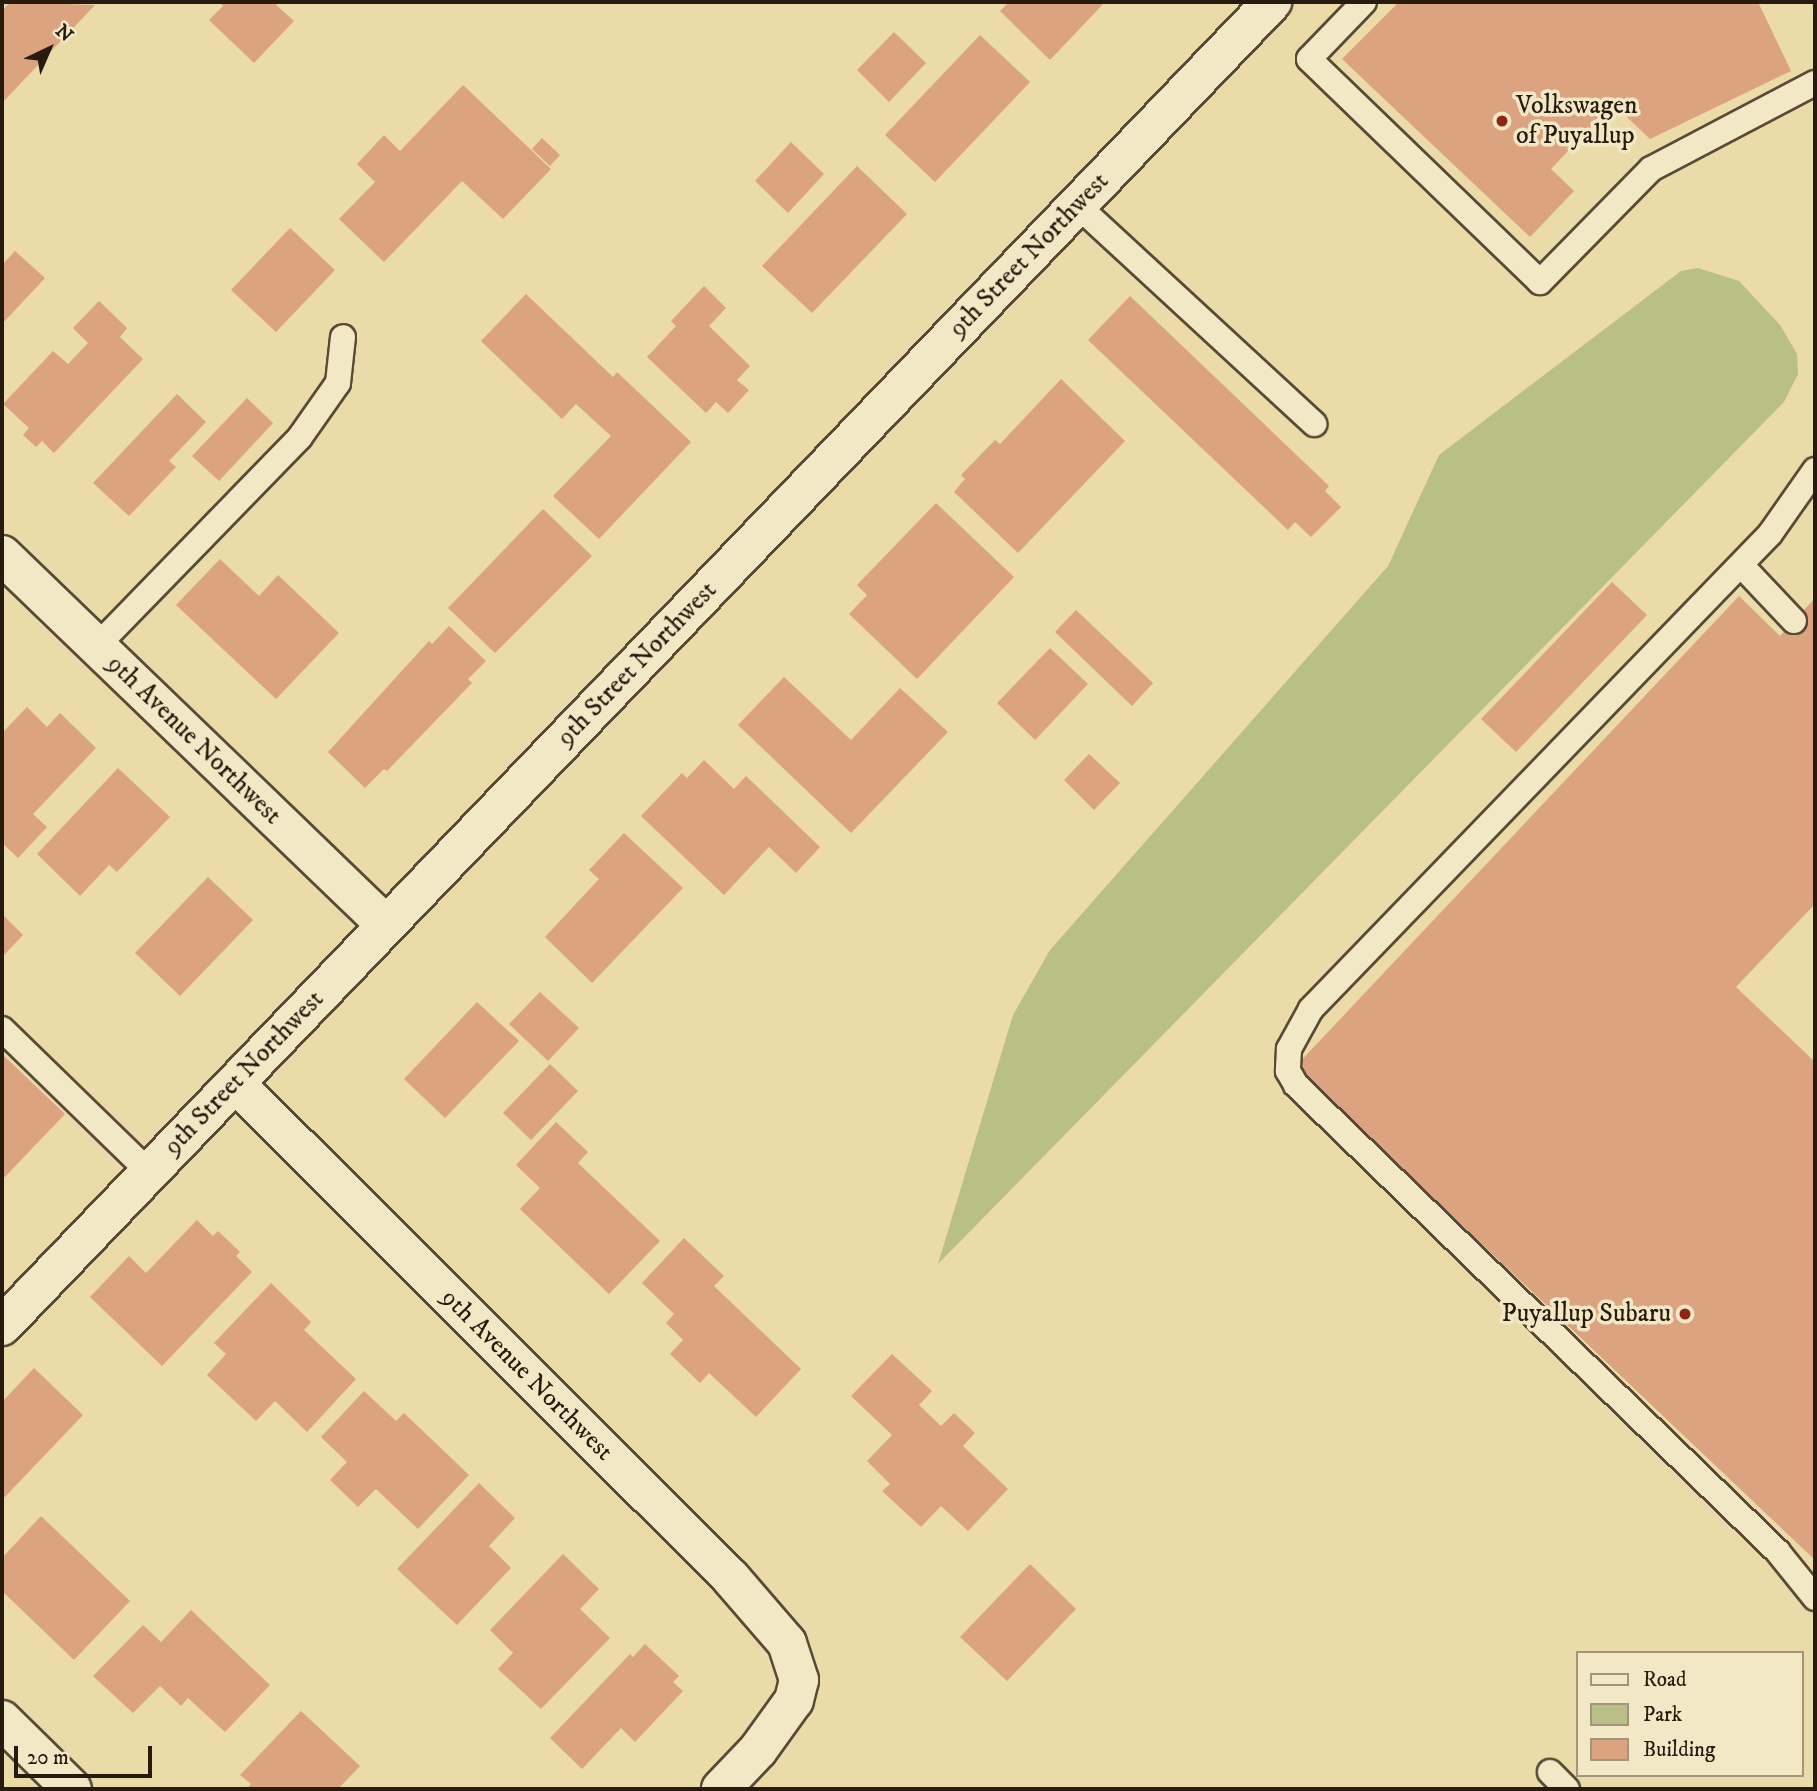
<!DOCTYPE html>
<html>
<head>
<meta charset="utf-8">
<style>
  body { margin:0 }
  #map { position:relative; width:1817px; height:1791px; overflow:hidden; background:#ebdba8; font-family:"IM FELL DW Pica",serif }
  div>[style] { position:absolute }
  .green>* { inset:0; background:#b8c087 }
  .building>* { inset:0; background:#dba37f }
  .roads { filter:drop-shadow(2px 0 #584a34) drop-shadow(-2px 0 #584a34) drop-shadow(0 2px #584a34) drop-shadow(0 -2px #584a34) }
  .lane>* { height:24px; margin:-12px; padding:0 12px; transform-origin:12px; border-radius:12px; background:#f2e8c6 }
  .street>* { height:38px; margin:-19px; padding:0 19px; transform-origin:19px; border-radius:19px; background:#f2e8c6 }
  .dots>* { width:19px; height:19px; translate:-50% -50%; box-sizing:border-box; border:4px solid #f2e8c6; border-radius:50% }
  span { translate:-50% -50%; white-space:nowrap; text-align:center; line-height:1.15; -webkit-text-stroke:7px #f2e8c6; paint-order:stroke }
  .poi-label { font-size:26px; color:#271a0e }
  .left { translate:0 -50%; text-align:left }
  .right { translate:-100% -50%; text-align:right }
  .street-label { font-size:26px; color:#271a0e }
  .frame { position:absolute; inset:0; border:4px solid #271a0e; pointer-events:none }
  .legend { position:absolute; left:1576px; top:1651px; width:228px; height:126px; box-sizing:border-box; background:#f2e8c6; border:2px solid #a1967c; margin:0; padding:9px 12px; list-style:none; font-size:21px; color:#271a0e }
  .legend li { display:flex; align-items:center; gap:14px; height:35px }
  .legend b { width:35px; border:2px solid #a1967c }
  .north { position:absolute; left:14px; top:14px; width:70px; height:70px; -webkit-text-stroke:5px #f2e8c6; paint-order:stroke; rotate:44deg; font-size:19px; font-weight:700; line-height:28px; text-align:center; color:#271a0e }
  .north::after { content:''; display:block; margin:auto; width:24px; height:32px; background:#271a0e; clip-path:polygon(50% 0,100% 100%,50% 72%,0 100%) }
  .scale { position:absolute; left:14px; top:1746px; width:138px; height:32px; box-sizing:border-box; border:4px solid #271a0e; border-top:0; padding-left:9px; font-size:21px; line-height:24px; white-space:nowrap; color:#271a0e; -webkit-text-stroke:5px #f2e8c6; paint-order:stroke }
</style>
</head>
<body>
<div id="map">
  <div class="green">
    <i style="clip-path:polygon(1698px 268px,1739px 281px,1780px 325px,1797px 354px,1798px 374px,1784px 402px,938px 1264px,1013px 1015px,1050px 950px,1388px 566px,1439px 455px,1681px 271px)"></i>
  </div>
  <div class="building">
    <i style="clip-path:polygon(10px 2px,95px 5px,2px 103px,2px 11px)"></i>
    <i style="clip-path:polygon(219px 2px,280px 2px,276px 5px,294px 21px,254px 63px,209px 20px,223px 6px)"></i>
    <i style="clip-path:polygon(1009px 2px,1105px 2px,1050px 60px,1000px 11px)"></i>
    <i style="clip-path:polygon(1399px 2px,1758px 2px,1791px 71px,1650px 139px,1613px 104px,1551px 169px,1574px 191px,1530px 237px,1342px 59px)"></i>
    <i style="clip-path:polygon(894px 32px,926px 63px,889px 102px,857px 70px)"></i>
    <i style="clip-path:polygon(980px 35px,1030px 82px,935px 182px,885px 135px)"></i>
    <i style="clip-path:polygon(463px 85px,551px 169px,503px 219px,462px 181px,384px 262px,339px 219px,375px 182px,357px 164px,384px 135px,400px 151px)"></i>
    <i style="clip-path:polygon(542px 138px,560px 155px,550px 166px,532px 149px)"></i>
    <i style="clip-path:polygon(791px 142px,824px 174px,788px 213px,755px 181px)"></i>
    <i style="clip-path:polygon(857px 166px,907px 214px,812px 313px,762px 266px)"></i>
    <i style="clip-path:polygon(290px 228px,335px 270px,276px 332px,231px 290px)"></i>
    <i style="clip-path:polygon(15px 251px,45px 278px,2px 324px,2px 265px)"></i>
    <i style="clip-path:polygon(704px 286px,726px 308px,709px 326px,750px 366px,737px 380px,749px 390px,728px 413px,716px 402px,706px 413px,647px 357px,676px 326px,671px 321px)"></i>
    <i style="clip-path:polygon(526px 294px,613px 377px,617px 372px,691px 442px,599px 539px,553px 496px,611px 436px,576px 404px,562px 419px,481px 341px)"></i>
    <i style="clip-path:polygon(1130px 296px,1329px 486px,1325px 491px,1341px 507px,1311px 537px,1295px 522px,1288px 530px,1088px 340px)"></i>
    <i style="clip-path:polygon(99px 301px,127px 328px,120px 337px,143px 359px,54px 453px,42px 441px,36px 447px,23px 435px,29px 428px,3px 404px,53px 351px,68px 364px,88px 343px,73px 328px)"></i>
    <i style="clip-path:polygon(1061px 379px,1125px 441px,1018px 553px,954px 492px,965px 479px,961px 475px,995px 440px,1000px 444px)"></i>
    <i style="clip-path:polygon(177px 394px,206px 422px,169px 461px,176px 467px,129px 516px,93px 483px)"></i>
    <i style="clip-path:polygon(247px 398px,273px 423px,219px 481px,192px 456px)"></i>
    <i style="clip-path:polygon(936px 503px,1014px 577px,917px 679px,849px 614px,867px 595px,857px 585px)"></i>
    <i style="clip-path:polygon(543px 509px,592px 556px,495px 653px,448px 608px)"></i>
    <i style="clip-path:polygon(220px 559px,259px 596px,278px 575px,339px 633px,276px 699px,176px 605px)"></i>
    <i style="clip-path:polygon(1612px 582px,1647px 615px,1516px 752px,1481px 719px)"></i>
    <i style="clip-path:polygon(1739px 596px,1780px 636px,1815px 598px,1815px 904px,1736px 987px,1815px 1062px,1815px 1560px,1295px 1067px)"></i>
    <i style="clip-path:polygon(1076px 610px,1153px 683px,1132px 706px,1055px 632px)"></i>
    <i style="clip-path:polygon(449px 626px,486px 661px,468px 679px,472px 683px,387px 771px,384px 769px,365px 788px,328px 752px,429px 641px,432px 644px)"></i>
    <i style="clip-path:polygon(1050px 648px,1088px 684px,1035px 740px,997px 703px)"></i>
    <i style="clip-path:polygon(784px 677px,851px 740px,900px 688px,948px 732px,851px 833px,738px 725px)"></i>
    <i style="clip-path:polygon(27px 707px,47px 727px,60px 713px,96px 748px,33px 814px,47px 827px,18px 858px,2px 843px,2px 733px)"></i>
    <i style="clip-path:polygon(1089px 754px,1120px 783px,1094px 810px,1064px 780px)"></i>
    <i style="clip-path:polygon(704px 760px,734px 789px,746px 776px,820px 847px,796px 873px,769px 847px,724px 895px,641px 816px,682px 773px,687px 778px)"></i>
    <i style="clip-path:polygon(118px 768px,170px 817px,117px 872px,109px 865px,80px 896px,37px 854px)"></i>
    <i style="clip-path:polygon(624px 833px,683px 888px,592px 983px,545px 937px,599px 879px,589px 870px)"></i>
    <i style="clip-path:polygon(208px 877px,253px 920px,180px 996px,135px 953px)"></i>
    <i style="clip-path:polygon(2px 914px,23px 935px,2px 957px)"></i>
    <i style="clip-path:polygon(540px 992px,579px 1028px,548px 1061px,509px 1024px)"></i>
    <i style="clip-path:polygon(477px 1002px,519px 1041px,445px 1118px,404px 1079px)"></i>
    <i style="clip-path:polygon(2px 1054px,65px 1114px,2px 1180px)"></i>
    <i style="clip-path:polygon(550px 1064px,578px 1091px,531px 1140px,503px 1113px)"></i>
    <i style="clip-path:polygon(556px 1122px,588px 1152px,578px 1163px,660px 1241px,609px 1294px,520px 1209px,540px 1188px,516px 1165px)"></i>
    <i style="clip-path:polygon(197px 1220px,213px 1236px,218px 1231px,240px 1252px,236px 1256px,252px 1272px,162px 1366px,90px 1297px,129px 1256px,146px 1273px)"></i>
    <i style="clip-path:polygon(684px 1238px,724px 1276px,714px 1286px,801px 1369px,756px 1417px,709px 1373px,700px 1383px,670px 1354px,683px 1340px,666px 1323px,674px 1314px,642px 1283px)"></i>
    <i style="clip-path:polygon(271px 1283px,311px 1322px,304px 1330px,356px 1379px,307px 1432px,275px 1401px,256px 1421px,207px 1375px,226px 1354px,214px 1343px)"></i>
    <i style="clip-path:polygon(892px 1354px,932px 1391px,919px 1405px,941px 1426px,954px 1413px,975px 1433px,963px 1446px,1008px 1489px,968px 1531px,941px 1506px,921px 1527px,882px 1491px,890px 1484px,867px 1461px,892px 1435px,851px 1396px)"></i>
    <i style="clip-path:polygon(34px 1368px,83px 1415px,2px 1500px,2px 1402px)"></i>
    <i style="clip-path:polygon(364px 1391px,396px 1421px,404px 1413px,469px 1475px,418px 1529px,376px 1489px,358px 1507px,330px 1480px,347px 1462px,321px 1437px)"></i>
    <i style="clip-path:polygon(479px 1483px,515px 1518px,489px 1546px,511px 1568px,457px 1625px,397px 1569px)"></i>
    <i style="clip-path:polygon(41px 1516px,130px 1601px,74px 1660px,2px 1591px,2px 1558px)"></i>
    <i style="clip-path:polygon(563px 1554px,599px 1589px,580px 1609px,610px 1638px,541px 1709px,498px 1669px,513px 1653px,490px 1630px)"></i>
    <i style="clip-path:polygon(1030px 1564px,1076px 1609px,1007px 1681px,960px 1637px)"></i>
    <i style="clip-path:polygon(191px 1610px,270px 1685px,225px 1732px,188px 1698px,181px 1706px,160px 1686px,133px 1713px,93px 1676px,143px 1625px,161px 1642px)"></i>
    <i style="clip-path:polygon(645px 1644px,679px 1676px,673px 1682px,683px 1691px,635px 1742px,621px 1728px,582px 1769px,550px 1738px,630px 1654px,633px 1657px)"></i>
    <i style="clip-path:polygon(301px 1711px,360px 1766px,338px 1789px,246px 1789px,251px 1784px,240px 1775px)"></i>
  </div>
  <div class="roads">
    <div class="lane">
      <i style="left:1364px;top:2px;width:79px;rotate:134deg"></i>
      <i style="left:1309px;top:59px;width:321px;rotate:44deg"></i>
      <i style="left:1540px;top:282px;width:158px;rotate:-45.5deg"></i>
      <i style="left:1651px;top:169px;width:185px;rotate:-27.7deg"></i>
      <i style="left:1077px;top:205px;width:323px;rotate:42.7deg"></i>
      <i style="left:1815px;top:470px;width:78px;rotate:125.1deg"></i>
      <i style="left:1770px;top:534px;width:661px;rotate:134.02deg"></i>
      <i style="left:1311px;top:1009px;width:46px;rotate:118.8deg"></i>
      <i style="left:1289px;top:1049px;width:22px;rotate:93deg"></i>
      <i style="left:1288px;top:1071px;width:16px;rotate:60deg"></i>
      <i style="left:1296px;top:1085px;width:671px;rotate:44.09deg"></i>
      <i style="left:1778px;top:1552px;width:59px;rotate:51.2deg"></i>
      <i style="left:1741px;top:565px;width:77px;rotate:46.6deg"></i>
      <i style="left:97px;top:646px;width:291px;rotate:-45.8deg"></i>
      <i style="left:300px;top:437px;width:66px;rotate:-54.9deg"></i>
      <i style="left:338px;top:383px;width:46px;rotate:-83.8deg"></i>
      <i style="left:2px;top:1029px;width:205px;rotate:44.2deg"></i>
      <i style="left:1550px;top:1772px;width:24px;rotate:45deg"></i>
    </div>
    <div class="street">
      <i style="left:2px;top:555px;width:533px;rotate:43.94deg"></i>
      <i style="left:235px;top:1083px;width:699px;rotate:44.94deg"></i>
      <i style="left:730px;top:1577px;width:87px;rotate:49.2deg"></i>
      <i style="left:787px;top:1643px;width:39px;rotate:72deg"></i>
      <i style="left:799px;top:1680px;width:21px;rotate:104deg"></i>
      <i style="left:794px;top:1700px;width:62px;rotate:125.8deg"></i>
      <i style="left:758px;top:1750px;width:54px;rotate:133.5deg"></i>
      <i style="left:2px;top:1326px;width:1835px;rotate:-46.19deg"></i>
      <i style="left:2px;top:1720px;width:98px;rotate:44.6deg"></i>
    </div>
  </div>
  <div class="dots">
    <i style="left:1502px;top:121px;background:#8f2418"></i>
    <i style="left:1685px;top:1314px;background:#8f2418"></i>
  </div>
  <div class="poi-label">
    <span class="left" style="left:1516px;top:121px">Volkswagen<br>of Puyallup</span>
    <span class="right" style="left:1671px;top:1314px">Puyallup Subaru</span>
  </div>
  <div class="street-label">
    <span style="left:1029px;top:255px;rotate:-46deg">9th Street Northwest</span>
    <span style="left:637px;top:664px;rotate:-46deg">9th Street Northwest</span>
    <span style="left:194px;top:740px;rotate:44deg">9th Avenue Northwest</span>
    <span style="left:244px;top:1073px;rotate:-46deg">9th Street Northwest</span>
    <span style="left:527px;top:1375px;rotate:45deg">9th Avenue Northwest</span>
  </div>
  <div class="frame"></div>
  <ul class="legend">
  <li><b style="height:9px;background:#f2e8c6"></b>Road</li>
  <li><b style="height:19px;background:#b8c087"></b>Park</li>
  <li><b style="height:19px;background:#dba37f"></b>Building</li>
  </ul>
  <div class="north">N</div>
  <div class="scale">20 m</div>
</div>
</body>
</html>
